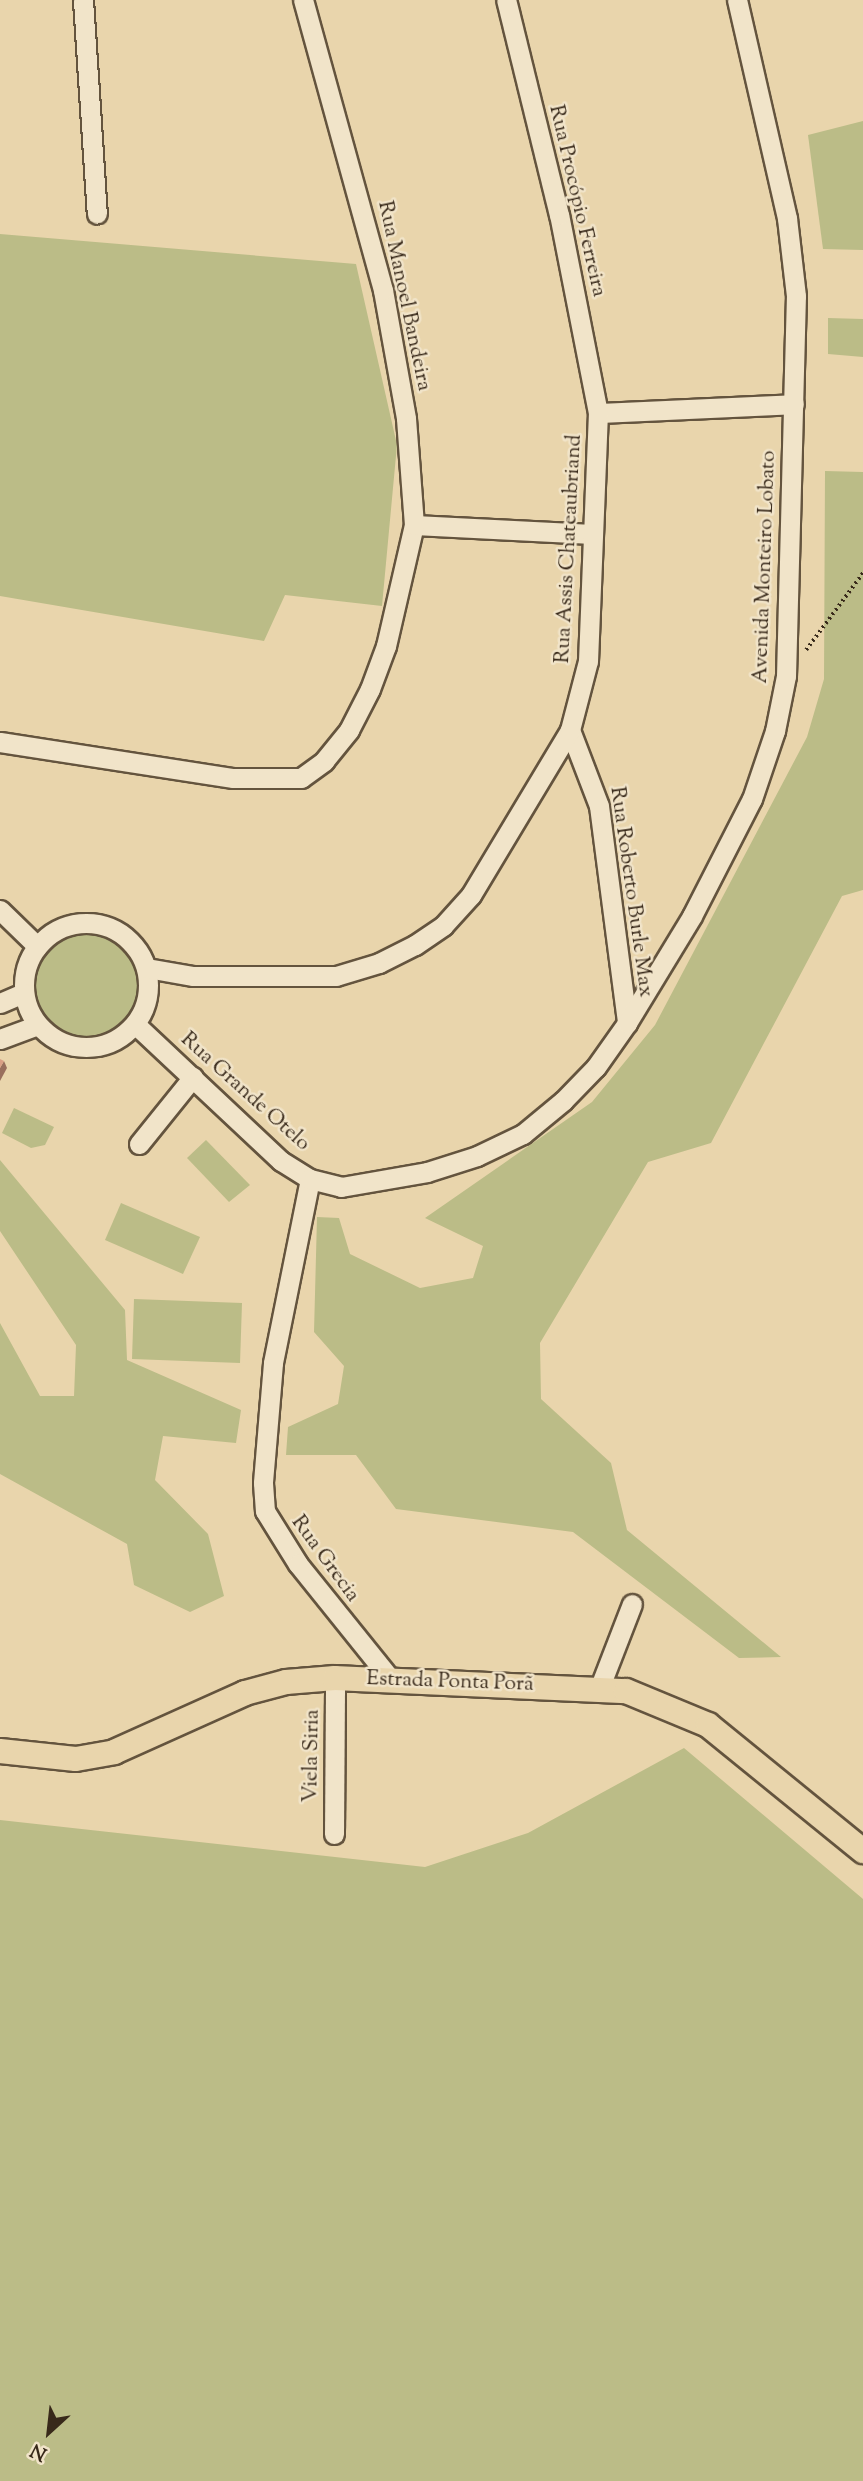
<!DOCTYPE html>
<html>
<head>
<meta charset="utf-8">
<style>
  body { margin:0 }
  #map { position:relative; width:863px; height:2481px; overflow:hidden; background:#e9d5ac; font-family:"Sorts Mill Goudy",serif }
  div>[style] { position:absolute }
  .green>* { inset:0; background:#bbbc87 }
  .round { border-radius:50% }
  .path>* { height:3.5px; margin-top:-1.75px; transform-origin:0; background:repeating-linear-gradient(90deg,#38291a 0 2px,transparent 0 5.5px) }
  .roads { filter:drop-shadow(2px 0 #64543e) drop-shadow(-2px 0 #64543e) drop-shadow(0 2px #64543e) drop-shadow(0 -2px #64543e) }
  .minor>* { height:19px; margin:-9.5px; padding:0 9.5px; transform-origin:9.5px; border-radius:9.5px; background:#f1e4c9 }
  .minor>.ring { margin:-9.5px; padding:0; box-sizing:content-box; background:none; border:19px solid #f1e4c9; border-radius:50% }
  .major>* { height:24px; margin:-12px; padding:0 12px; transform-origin:12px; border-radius:12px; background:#e9d5ac }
  .shaded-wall>* { inset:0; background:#996f5d }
  .building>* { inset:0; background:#da9f85 }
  span { translate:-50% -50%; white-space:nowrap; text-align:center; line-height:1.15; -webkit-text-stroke:5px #f1e4c9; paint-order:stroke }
  .street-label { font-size:21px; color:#38291a }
  .north { position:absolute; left:14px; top:2397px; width:70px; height:70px; -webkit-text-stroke:5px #f1e4c9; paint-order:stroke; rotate:207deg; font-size:19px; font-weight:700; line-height:28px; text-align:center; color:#38291a }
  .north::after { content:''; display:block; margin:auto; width:24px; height:32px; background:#38291a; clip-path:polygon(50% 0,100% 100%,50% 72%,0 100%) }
</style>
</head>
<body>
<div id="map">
  <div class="green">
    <i style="clip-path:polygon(863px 121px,863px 250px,823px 249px,808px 135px)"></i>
    <i style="clip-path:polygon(0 234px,356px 264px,397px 445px,382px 606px,285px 595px,264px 641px,0 596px)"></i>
    <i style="clip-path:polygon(828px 318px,863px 319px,863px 357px,828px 354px)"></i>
    <i style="clip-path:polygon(825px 471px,863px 472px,863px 890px,842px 896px,711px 1143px,648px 1162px,540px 1343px,541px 1399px,611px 1463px,627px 1530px,781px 1657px,739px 1658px,573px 1532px,396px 1509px,356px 1455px,286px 1455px,288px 1427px,338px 1404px,344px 1366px,314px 1332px,317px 1217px,339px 1218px,350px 1254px,420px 1288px,473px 1278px,483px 1246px,425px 1218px,592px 1102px,655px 1025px,807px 737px,824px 679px)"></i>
    <i class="round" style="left:33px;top:931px;width:106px;height:106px"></i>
    <i style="clip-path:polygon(14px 1108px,54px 1127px,45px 1145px,31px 1148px,2px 1133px)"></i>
    <i style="clip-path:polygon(206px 1140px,250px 1185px,229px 1202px,187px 1158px)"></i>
    <i style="clip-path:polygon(0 1160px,125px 1310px,127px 1360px,241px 1410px,236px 1443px,163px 1436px,155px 1480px,208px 1534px,224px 1596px,190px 1612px,134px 1585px,127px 1544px,0 1474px,0 1323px,40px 1396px,74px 1396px,76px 1345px,0 1231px)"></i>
    <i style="clip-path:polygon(121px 1203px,200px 1237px,183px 1274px,105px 1240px)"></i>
    <i style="clip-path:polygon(134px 1299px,242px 1303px,240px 1363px,132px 1359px)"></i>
    <i style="clip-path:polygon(684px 1748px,863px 1899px,863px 2481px,0 2481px,0 1820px,425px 1867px,528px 1833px)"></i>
  </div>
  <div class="path">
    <i style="left:806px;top:650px;width:96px;rotate:-53.5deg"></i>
  </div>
  <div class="roads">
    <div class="minor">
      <i style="left:83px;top:0;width:214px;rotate:86.3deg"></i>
      <i style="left:598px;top:413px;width:196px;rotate:-2.6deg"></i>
      <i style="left:414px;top:525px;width:179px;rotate:2.9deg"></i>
      <i style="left:570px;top:730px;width:81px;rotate:69.1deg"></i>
      <i style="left:599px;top:806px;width:219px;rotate:82.6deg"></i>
      <i style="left:0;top:742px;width:236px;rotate:8.8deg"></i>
      <i style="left:233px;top:778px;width:68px"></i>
      <i style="left:301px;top:778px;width:29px;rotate:-36deg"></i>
      <i style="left:324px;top:761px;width:40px;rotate:-51deg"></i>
      <i style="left:349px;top:730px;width:46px;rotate:-62.9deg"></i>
      <i style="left:370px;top:689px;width:46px;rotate:-69.6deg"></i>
      <i style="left:386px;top:646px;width:124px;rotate:-77deg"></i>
      <i style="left:414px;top:525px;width:107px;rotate:-94.3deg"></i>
      <i style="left:406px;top:418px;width:130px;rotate:-100.2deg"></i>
      <i style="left:383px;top:290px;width:301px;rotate:-105.4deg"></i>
      <i style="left:0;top:910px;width:52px;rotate:44.2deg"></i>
      <i class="ring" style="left:24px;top:923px;width:105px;height:105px"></i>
      <i style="left:147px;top:968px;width:47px;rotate:9.9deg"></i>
      <i style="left:193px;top:976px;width:143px"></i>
      <i style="left:336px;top:976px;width:45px;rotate:-16.8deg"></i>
      <i style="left:379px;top:963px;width:40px;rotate:-26.6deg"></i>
      <i style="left:415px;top:945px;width:34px;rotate:-34deg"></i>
      <i style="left:443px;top:926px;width:42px;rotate:-47.9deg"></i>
      <i style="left:471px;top:895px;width:192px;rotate:-59deg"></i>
      <i style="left:570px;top:730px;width:71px;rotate:-75.4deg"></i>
      <i style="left:588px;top:661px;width:248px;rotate:-87.7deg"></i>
      <i style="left:598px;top:413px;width:202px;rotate:-101.1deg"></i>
      <i style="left:559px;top:215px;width:221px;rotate:-103.8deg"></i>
      <i style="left:0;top:1003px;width:26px;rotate:-23deg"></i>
      <i style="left:135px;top:1024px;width:200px;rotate:43.2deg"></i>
      <i style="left:281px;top:1161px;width:34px;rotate:32deg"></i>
      <i style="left:310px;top:1179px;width:188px;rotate:101.4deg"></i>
      <i style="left:273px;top:1363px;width:120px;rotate:94.8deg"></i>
      <i style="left:263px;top:1483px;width:28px;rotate:86deg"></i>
      <i style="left:265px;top:1511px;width:62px;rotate:58.1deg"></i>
      <i style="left:298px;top:1564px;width:150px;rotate:51.2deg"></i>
      <i style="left:0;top:1039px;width:40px;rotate:-20.2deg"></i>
      <i style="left:139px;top:1144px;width:86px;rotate:-51.1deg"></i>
      <i style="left:310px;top:1179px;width:32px;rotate:14deg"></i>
      <i style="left:341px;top:1187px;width:87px;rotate:-9.9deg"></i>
      <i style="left:427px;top:1172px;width:52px;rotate:-17.7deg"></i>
      <i style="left:477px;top:1156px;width:51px;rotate:-25.6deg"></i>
      <i style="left:523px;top:1134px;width:52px;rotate:-39.5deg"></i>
      <i style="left:563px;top:1101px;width:47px;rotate:-45.9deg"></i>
      <i style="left:596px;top:1067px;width:54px;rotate:-54.8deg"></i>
      <i style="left:627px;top:1023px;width:125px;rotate:-58.7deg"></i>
      <i style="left:692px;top:916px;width:131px;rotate:-62.9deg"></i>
      <i style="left:752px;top:799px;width:72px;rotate:-71.3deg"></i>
      <i style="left:775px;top:731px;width:56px;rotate:-78.7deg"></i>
      <i style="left:786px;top:676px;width:380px;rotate:-88.5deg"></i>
      <i style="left:796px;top:296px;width:79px;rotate:-96.6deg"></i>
      <i style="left:787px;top:218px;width:224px;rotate:-102.9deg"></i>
      <i style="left:599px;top:1689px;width:91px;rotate:-68.8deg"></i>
      <i style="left:334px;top:1834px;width:156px;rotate:-89.6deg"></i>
    </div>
    <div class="major">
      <i style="left:0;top:1751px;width:76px;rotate:6deg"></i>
      <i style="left:76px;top:1759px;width:39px;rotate:-10deg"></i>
      <i style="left:114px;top:1752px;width:144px;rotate:-24.2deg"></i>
      <i style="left:245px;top:1693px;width:42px;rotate:-15deg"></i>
      <i style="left:286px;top:1682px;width:49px;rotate:-4.7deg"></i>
      <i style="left:335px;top:1678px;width:291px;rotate:2.6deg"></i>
      <i style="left:626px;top:1691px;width:89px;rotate:22.5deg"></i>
      <i style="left:708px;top:1725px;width:200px;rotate:39.1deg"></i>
    </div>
  </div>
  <div class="shaded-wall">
    <i style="clip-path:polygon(4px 1061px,7px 1068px,0 1081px,0 1068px)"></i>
  </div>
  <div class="building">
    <i style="clip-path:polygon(0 1059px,4px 1061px,0 1068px)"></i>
  </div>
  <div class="street-label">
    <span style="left:577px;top:201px;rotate:77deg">Rua Procópio Ferreira</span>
    <span style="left:404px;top:296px;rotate:78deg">Rua Manoel Bandeira</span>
    <span style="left:569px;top:549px;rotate:-87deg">Rua Assis Chateaubriand</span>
    <span style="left:765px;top:567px;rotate:-88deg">Avenida Monteiro Lobato</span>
    <span style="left:631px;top:892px;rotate:82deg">Rua Roberto Burle Max</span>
    <span style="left:245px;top:1092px;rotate:42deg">Rua Grande Otelo</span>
    <span style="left:325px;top:1559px;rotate:54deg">Rua Grecia</span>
    <span style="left:450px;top:1682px;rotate:2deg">Estrada Ponta Porã</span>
    <span style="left:312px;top:1756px;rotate:-89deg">Viela Siria</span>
  </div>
  <div class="north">N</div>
</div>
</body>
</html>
